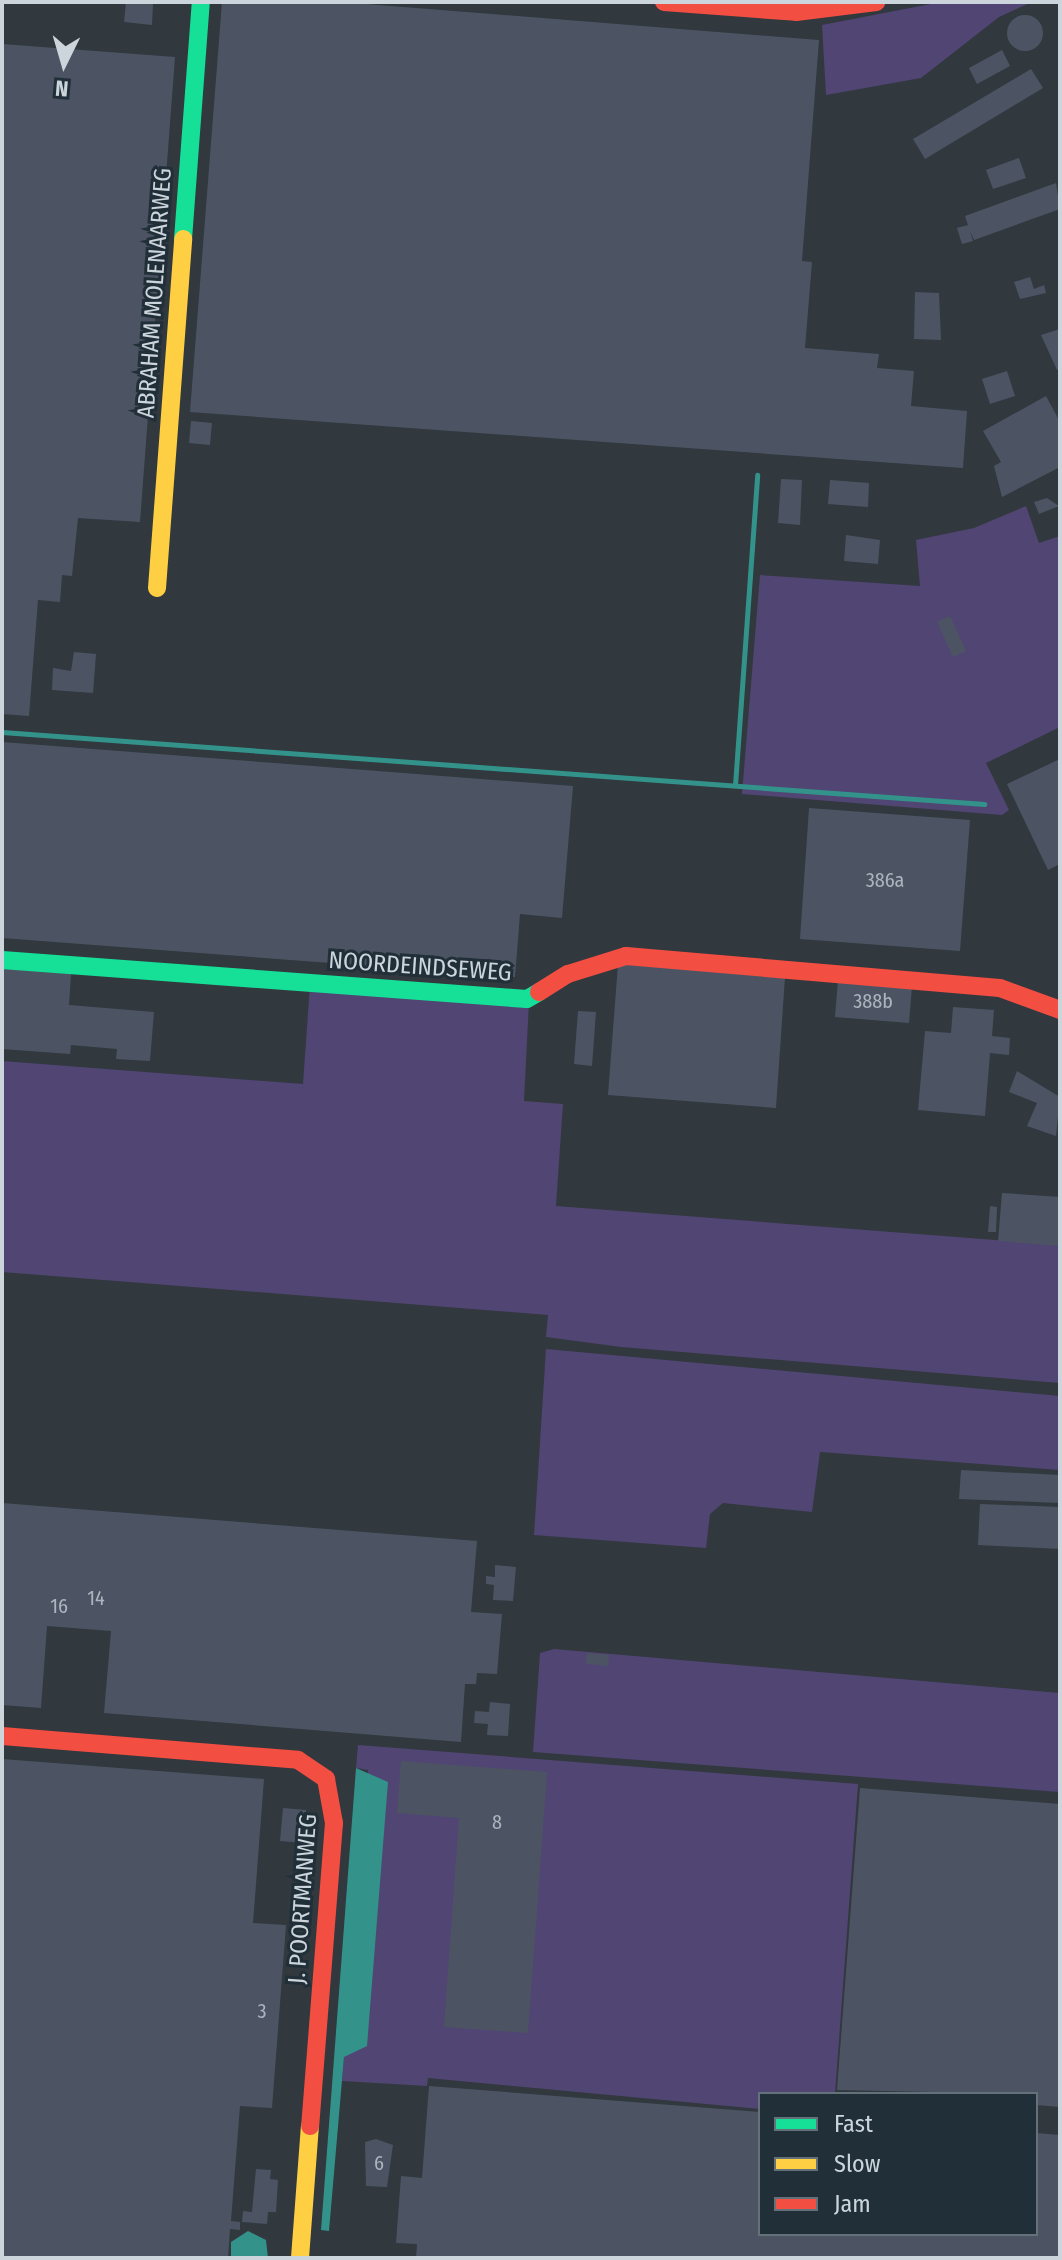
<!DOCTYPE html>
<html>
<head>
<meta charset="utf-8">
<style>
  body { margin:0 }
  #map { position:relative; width:1062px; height:2260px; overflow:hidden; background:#31383e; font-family:"Fira Sans Condensed",sans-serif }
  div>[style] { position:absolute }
  .green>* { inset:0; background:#514573 }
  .water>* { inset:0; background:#33938b }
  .stream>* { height:5px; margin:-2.5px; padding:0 2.5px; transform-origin:2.5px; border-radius:2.5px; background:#33938b }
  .building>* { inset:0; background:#4c5464 }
  .round { border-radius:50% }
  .fast>* { height:18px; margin:-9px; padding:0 9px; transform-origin:9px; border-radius:9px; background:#16e098 }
  .slow>* { height:18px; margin:-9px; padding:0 9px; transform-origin:9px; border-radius:9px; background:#ffcf43 }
  .jam>* { height:18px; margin:-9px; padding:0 9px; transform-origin:9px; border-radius:9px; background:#f24e42 }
  span { translate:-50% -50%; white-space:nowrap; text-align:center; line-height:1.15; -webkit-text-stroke:6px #212f39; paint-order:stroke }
  .number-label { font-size:20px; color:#acb5be }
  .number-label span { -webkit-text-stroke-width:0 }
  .street-label { font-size:24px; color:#ccd5dc }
  .frame { position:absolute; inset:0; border:4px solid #ccd5dc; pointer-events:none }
  .legend { position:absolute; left:758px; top:2092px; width:280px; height:144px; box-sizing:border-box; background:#212f39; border:2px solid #65717a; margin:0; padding:10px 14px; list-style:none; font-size:24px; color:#ccd5dc }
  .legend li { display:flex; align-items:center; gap:16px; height:40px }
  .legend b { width:40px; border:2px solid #65717a }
  .north { position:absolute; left:24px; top:24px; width:80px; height:80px; -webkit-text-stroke:6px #212f39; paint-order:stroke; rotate:185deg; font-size:22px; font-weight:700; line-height:32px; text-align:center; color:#ccd5dc }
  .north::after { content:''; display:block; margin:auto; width:28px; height:36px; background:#ccd5dc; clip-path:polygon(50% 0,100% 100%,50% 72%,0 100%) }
</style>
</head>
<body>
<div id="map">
  <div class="green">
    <i style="clip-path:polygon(941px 2px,1032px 2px,999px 17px,921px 78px,826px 95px,822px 25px)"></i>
    <i style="clip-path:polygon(1026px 506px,1039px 543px,1060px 536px,1060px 727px,986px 763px,1009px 810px,1002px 815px,742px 794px,760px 575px,920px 586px,916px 540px,974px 528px)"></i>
    <i style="clip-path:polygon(310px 985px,529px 1002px,524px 1101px,563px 1104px,556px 1206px,1060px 1245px,1060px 1383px,621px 1347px,546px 1337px,548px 1315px,2px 1272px,2px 1061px,303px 1084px)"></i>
    <i style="clip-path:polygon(546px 1349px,1060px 1396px,1060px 1470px,820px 1452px,812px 1512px,723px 1503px,710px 1514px,706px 1548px,534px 1535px)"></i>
    <i style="clip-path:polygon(554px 1649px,1060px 1693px,1060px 1792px,533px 1752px,540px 1653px)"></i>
    <i style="clip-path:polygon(358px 1745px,858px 1784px,835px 2094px,760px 2094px,760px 2109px,428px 2078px,427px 2086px,342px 2081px,368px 1770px,356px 1768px)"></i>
  </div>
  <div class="water">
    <i style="clip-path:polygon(356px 1768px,388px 1782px,367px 2046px,344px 2057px,329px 2231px,321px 2230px)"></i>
    <i style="clip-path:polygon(248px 2231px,266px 2240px,268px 2258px,231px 2258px,231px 2242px)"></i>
  </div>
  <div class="stream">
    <i style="left:2px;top:732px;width:985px;rotate:4.19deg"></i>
    <i style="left:735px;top:785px;width:311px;rotate:-85.9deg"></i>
  </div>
  <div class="building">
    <i style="clip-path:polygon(126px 2px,153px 4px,152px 25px,124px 22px)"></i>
    <i style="clip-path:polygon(222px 2px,341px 2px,819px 40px,802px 261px,812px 262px,805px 348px,879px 354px,877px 368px,914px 371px,911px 406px,967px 411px,963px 468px,190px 412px)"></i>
    <i class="round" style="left:1007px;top:15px;width:36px;height:36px"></i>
    <i style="clip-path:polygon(2px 44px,175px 57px,140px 522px,78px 518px,72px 576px,62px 575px,60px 602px,38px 600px,29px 716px,2px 714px)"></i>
    <i style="clip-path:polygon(1002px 50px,1010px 66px,977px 84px,969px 68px)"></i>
    <i style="clip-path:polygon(1031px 69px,1043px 88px,925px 159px,913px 139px)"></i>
    <i style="clip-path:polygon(1019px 158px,1026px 178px,993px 189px,986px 170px)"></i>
    <i style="clip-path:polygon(1056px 183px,1060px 209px,974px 240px,970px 231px,973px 241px,962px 244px,957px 228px,968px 225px,965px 216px)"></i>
    <i style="clip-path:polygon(1030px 277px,1034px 289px,1044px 285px,1046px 293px,1020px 299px,1014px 282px)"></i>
    <i style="clip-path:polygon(915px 292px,939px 293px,941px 340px,914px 339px)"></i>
    <i style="clip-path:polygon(1060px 329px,1060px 369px,1057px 370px,1041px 335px)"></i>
    <i style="clip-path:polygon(1007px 371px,1015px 396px,990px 404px,982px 379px)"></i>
    <i style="clip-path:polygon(1046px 396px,1060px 422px,1060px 467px,1002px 497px,994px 466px,1001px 462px,983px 431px)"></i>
    <i style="clip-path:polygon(191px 421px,212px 423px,210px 445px,189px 443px)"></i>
    <i style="clip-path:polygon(781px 479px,802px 480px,800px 525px,778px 523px)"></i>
    <i style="clip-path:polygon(830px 480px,869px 483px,868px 507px,828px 504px)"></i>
    <i style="clip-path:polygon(1047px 498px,1059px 506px,1039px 514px,1034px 502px)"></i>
    <i style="clip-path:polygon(846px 535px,880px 540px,878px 564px,844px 561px)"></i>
    <i style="clip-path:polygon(950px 616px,966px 651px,953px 657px,937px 622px)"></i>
    <i style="clip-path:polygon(74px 652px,96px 654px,93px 693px,52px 690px,53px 668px,71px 671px)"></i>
    <i style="clip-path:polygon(2px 742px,573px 786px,562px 918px,520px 914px,515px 977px,2px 938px)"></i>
    <i style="clip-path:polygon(1060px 759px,1060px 864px,1048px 870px,1007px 784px)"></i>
    <i style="clip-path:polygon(809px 808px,970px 820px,960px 951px,800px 939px)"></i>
    <i style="clip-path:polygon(2px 964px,71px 974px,69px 1005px,154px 1012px,150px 1061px,116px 1059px,117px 1049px,71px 1045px,70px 1054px,2px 1049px)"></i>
    <i style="clip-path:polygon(618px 964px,785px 977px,776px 1108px,608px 1095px)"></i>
    <i style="clip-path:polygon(838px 980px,912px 986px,909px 1023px,835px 1017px)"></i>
    <i style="clip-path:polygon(953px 1007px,994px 1010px,992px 1036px,1010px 1038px,1009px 1055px,990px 1053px,985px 1116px,918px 1110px,925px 1031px,951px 1033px)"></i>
    <i style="clip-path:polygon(578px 1011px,596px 1012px,592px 1066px,574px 1064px)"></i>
    <i style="clip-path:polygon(1017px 1071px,1060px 1097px,1056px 1136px,1027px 1126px,1037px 1103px,1009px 1092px)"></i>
    <i style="clip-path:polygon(1002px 1193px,1060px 1197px,1060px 1246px,998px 1241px)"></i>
    <i style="clip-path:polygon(990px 1206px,997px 1207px,996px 1232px,988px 1232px)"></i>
    <i style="clip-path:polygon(961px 1470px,1060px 1475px,1060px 1503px,959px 1499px)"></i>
    <i style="clip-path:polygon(2px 1503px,477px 1541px,471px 1612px,502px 1614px,497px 1674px,477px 1673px,476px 1684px,465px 1684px,461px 1742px,104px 1713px,111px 1631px,47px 1626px,41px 1708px,2px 1705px)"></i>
    <i style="clip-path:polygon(980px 1504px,1060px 1507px,1060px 1549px,978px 1545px)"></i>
    <i style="clip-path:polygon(495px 1565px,516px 1567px,513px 1601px,493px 1600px,494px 1585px,486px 1584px,486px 1576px,495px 1577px)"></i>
    <i style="clip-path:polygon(587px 1653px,609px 1655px,608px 1666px,586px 1664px)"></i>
    <i style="clip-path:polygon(490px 1702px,510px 1704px,508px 1736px,487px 1735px,488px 1724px,474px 1723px,475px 1711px,489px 1712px)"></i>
    <i style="clip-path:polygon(2px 1759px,264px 1779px,253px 1923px,286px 1925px,272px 2108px,240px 2106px,231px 2221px,240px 2222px,240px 2230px,230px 2229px,228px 2258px,2px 2258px)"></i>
    <i style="clip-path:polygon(401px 1761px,547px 1772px,528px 2033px,444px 2027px,459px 1818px,397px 1813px)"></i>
    <i style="clip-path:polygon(860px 1788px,1060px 1804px,1060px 2107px,1036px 2105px,1036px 2094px,837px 2090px)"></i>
    <i style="clip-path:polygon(283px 1808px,306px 1810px,304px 1843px,280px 1841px)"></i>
    <i style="clip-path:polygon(429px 2086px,760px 2112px,760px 2234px,1036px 2234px,1036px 2133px,1060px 2135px,1060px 2258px,416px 2258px,417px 2244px,396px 2243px,401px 2176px,422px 2178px)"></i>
    <i style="clip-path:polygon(376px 2139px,393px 2145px,387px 2187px,366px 2186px,365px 2142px)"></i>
    <i style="clip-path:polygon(256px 2169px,271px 2170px,270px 2179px,278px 2180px,276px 2212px,268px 2212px,267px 2224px,242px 2222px,243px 2211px,252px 2212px)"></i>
  </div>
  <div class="fast">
    <i style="left:183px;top:239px;width:238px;rotate:-85.7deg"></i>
    <i style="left:2px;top:960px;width:526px;rotate:4.25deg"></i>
    <i style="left:527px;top:999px;width:14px;rotate:-30deg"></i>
  </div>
  <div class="slow">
    <i style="left:157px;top:588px;width:350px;rotate:-85.7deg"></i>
    <i style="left:300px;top:2258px;width:132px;rotate:-85.7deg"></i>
  </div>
  <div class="jam">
    <i style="left:664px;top:2px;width:132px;rotate:4.3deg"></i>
    <i style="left:796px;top:12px;width:81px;rotate:-7.1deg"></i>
    <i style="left:539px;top:992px;width:34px;rotate:-32deg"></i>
    <i style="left:568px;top:974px;width:61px;rotate:-17.2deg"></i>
    <i style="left:626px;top:956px;width:375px;rotate:4.9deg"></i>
    <i style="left:1000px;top:988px;width:64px;rotate:20.1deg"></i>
    <i style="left:2px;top:1736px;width:297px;rotate:4.6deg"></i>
    <i style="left:298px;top:1760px;width:34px;rotate:34deg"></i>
    <i style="left:326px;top:1779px;width:45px;rotate:79.7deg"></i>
    <i style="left:334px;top:1823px;width:304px;rotate:94.5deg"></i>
  </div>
  <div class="number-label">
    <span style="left:885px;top:880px">386a</span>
    <span style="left:873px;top:1001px">388b</span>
    <span style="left:96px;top:1598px">14</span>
    <span style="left:59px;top:1606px">16</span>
    <span style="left:497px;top:1822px">8</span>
    <span style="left:262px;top:2011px">3</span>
    <span style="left:379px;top:2163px">6</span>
  </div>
  <div class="street-label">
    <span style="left:155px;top:293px;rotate:-86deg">ABRAHAM MOLENAARWEG</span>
    <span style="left:420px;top:967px;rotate:4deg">NOORDEINDSEWEG</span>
    <span style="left:303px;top:1899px;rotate:-86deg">J. POORTMANWEG</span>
  </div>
  <div class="frame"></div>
  <ul class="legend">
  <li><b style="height:10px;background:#16e098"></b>Fast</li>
  <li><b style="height:10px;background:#ffcf43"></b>Slow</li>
  <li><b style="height:10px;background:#f24e42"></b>Jam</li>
  </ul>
  <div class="north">N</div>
</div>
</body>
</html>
